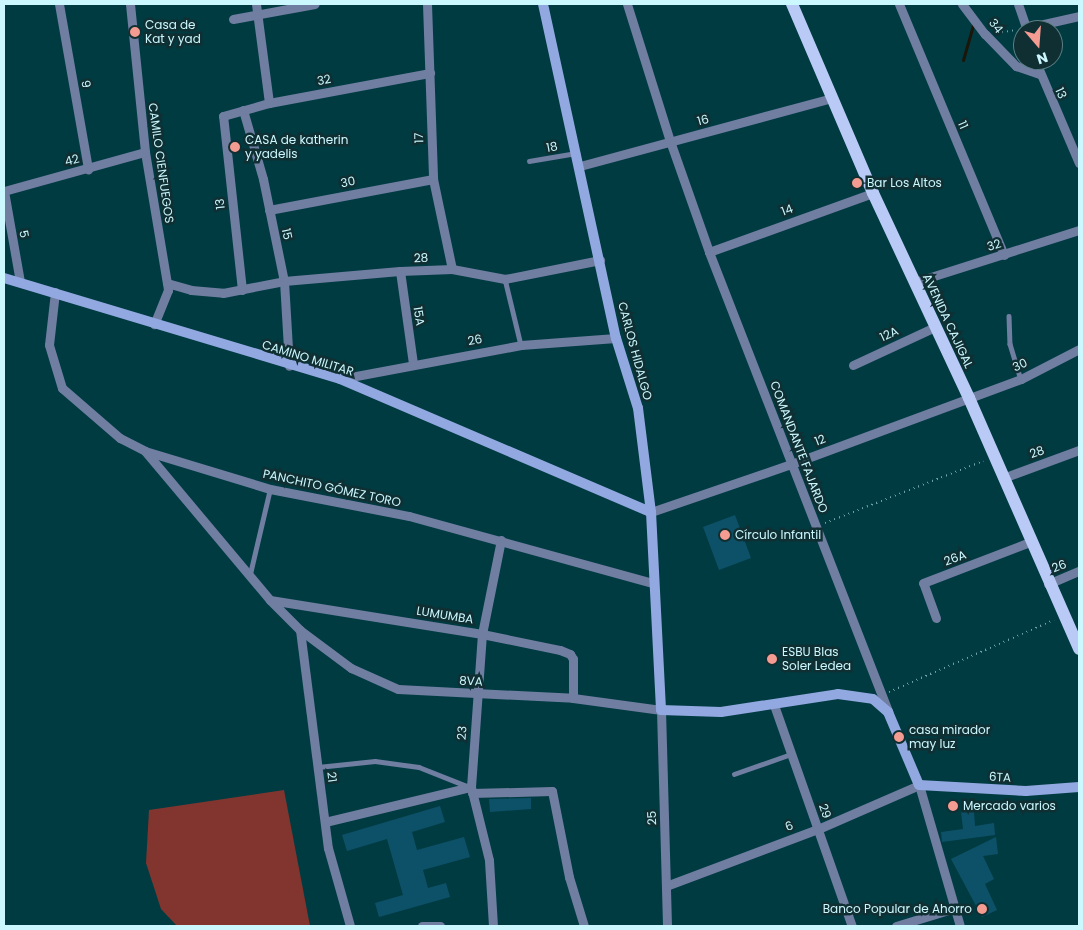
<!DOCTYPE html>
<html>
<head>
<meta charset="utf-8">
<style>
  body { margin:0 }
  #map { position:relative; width:1083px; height:930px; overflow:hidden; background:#013b42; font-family:Poppins,sans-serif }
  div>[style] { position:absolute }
  .green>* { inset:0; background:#82352e }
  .stream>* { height:3px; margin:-1.5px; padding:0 1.5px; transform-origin:1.5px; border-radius:1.5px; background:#1b1609 }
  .building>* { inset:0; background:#0d5168 }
  .path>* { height:2px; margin-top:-1px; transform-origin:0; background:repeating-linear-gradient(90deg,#6fa1a8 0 1px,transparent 0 5px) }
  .lane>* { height:4.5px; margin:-2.25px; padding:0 2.25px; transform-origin:2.25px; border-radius:2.25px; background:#707ea1 }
  .street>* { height:9px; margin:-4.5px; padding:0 4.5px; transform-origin:4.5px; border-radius:4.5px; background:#707ea1 }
  .secondary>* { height:10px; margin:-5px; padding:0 5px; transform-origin:5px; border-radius:5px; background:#92a8e0 }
  .primary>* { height:12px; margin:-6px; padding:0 6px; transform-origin:6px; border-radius:6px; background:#b8caf5 }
  .dots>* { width:14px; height:14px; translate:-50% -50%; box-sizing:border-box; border:2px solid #102f33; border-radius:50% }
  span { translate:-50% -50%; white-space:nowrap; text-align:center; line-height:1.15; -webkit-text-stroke:5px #102f33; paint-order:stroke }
  .poi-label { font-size:12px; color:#cbf7fe }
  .left { translate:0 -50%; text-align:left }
  .right { translate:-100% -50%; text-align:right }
  .street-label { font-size:12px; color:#cbf7fe }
  .frame { position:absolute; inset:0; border:5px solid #cbf7fe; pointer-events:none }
  .north { position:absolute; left:1013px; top:20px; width:50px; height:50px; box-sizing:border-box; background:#102f33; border:1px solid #5b7f84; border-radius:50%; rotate:162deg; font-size:14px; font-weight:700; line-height:20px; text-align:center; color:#cbf7fe }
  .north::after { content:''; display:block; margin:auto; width:18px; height:22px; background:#f59c92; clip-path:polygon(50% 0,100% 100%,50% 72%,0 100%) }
</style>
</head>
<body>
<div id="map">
  <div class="green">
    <i style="clip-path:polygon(284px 790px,310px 926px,177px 926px,161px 909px,146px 863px,149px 810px)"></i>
  </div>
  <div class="stream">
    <i style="left:963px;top:60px;width:40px;rotate:-74deg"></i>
  </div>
  <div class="building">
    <i style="clip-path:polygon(735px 515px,751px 558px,719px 570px,703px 527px)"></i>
    <i style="clip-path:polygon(531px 798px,531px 809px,490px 812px,489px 799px)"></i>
    <i style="clip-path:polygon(440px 806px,445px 822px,412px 832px,417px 850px,464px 837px,470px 857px,423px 870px,428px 888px,446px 883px,450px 897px,379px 917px,375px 903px,403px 895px,387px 839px,347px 851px,342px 835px)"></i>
    <i style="clip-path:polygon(961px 812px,974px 812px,975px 826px,994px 823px,995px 835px,942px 842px,941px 832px,963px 829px)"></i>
    <i style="clip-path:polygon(996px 837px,998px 854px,983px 856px,994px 879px,985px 884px,997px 910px,982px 917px,951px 859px)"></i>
  </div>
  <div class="path">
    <i style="left:997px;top:33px;width:20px;rotate:-9deg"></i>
    <i style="left:825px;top:523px;width:170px;rotate:-21.4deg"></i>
    <i style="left:889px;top:692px;width:180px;rotate:-23.6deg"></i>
  </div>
  <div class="lane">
    <i style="left:529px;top:161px;width:49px;rotate:-9.5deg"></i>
    <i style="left:505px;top:279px;width:68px;rotate:76.4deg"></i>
    <i style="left:1009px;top:316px;width:28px;rotate:88deg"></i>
    <i style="left:1010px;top:344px;width:37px;rotate:73deg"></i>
    <i style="left:250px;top:574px;width:87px;rotate:-76.8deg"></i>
    <i style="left:318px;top:767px;width:57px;rotate:-6deg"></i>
    <i style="left:375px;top:761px;width:44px;rotate:7.8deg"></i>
    <i style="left:419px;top:767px;width:52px;rotate:21.6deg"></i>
    <i style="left:734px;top:774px;width:60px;rotate:-19.3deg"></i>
  </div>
  <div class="street">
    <i style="left:59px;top:4px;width:168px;rotate:80deg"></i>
    <i style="left:130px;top:4px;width:149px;rotate:84.2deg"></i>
    <i style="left:145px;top:152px;width:140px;rotate:80.5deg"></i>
    <i style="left:168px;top:290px;width:37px;rotate:112deg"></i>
    <i style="left:256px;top:4px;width:100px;rotate:82.5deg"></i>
    <i style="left:427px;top:4px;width:175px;rotate:88deg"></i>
    <i style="left:433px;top:179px;width:92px;rotate:78.1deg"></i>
    <i style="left:627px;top:4px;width:144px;rotate:72.6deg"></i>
    <i style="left:670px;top:141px;width:118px;rotate:70.6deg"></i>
    <i style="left:709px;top:252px;width:494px;rotate:68.7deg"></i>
    <i style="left:899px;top:4px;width:272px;rotate:67.3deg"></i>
    <i style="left:962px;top:4px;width:38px;rotate:53deg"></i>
    <i style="left:985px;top:34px;width:45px;rotate:45.9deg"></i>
    <i style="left:1016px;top:66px;width:24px;rotate:19deg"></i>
    <i style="left:1018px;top:4px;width:28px;rotate:71deg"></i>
    <i style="left:233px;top:19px;width:83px;rotate:-10.4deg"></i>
    <i style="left:1026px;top:28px;width:54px;rotate:-12.8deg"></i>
    <i style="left:1035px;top:60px;width:112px;rotate:66.9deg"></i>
    <i style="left:243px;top:110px;width:72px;rotate:73.8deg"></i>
    <i style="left:263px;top:179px;width:104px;rotate:78.4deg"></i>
    <i style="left:284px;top:281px;width:85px;rotate:86.6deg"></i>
    <i style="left:580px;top:166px;width:261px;rotate:-15.1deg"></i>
    <i style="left:4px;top:191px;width:146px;rotate:-15.5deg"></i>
    <i style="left:4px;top:191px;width:92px;rotate:80deg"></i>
    <i style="left:269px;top:210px;width:167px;rotate:-10.7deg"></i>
    <i style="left:709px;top:252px;width:174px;rotate:-19.8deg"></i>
    <i style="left:400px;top:271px;width:94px;rotate:82deg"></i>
    <i style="left:915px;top:282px;width:172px;rotate:-17.6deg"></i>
    <i style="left:167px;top:283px;width:25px;rotate:16deg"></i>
    <i style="left:191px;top:290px;width:32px;rotate:5deg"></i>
    <i style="left:223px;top:293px;width:62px;rotate:-11.1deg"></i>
    <i style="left:284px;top:281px;width:116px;rotate:-4.9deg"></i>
    <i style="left:400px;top:271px;width:52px;rotate:-2.2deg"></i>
    <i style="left:452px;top:269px;width:54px;rotate:10.7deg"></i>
    <i style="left:505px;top:279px;width:97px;rotate:-11.3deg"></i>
    <i style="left:242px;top:290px;width:175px;rotate:-96.2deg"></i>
    <i style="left:223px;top:116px;width:48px;rotate:-15.8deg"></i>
    <i style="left:269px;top:103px;width:164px;rotate:-10.6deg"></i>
    <i style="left:55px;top:292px;width:53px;rotate:96.5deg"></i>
    <i style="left:49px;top:345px;width:45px;rotate:73.2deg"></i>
    <i style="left:62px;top:388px;width:77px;rotate:40.8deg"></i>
    <i style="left:120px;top:438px;width:28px;rotate:27deg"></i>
    <i style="left:145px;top:451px;width:131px;rotate:16.9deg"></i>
    <i style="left:270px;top:489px;width:142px;rotate:11deg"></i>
    <i style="left:409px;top:516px;width:253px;rotate:15.4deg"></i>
    <i style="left:853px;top:365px;width:90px;rotate:-24.9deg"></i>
    <i style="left:340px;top:379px;width:184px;rotate:-10.6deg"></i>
    <i style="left:521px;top:345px;width:95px;rotate:-4.2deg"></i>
    <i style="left:145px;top:451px;width:194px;rotate:50deg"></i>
    <i style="left:270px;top:600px;width:42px;rotate:45deg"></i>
    <i style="left:300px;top:630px;width:64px;rotate:36.7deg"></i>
    <i style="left:351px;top:668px;width:51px;rotate:24.1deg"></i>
    <i style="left:398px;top:689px;width:175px;rotate:2.9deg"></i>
    <i style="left:573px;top:698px;width:89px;rotate:7.8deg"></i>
    <i style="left:661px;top:710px;width:216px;rotate:88.4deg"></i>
    <i style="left:1003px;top:478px;width:81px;rotate:-20.2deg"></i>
    <i style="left:651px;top:512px;width:151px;rotate:-18.9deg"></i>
    <i style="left:794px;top:463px;width:242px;rotate:-20.3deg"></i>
    <i style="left:1021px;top:379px;width:65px;rotate:-27.3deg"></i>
    <i style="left:1048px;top:584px;width:34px;rotate:-23deg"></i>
    <i style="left:270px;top:600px;width:215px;rotate:9.1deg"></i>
    <i style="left:482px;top:634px;width:80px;rotate:11.6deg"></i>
    <i style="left:560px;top:650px;width:11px;rotate:22deg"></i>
    <i style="left:570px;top:654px;width:6px;rotate:59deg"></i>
    <i style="left:573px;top:659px;width:39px;rotate:90deg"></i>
    <i style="left:936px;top:618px;width:37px;rotate:-110deg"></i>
    <i style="left:923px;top:583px;width:115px;rotate:-21deg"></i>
    <i style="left:300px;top:630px;width:220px;rotate:82.7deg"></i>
    <i style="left:328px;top:848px;width:81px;rotate:74.2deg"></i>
    <i style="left:774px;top:705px;width:234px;rotate:70.6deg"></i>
    <i style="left:472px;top:793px;width:80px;rotate:-1.4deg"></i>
    <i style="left:552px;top:791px;width:88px;rotate:78.8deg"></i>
    <i style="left:569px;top:877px;width:51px;rotate:73deg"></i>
    <i style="left:325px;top:822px;width:150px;rotate:-13.5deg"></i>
    <i style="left:666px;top:886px;width:162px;rotate:-20.6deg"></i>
    <i style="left:818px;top:829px;width:110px;rotate:-23.5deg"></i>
    <i style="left:919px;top:785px;width:147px;rotate:73.8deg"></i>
    <i style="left:422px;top:926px;width:18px"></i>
    <i style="left:493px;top:926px;width:66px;rotate:-93.5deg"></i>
    <i style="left:489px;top:860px;width:75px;rotate:-103.9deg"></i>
    <i style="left:471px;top:787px;width:153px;rotate:-85.9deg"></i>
    <i style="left:482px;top:634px;width:96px;rotate:-78.6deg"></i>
    <i style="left:896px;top:926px;width:62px;rotate:-17deg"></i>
  </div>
  <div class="secondary">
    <i style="left:543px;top:4px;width:342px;rotate:77.7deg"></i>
    <i style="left:616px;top:338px;width:73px;rotate:72.6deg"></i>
    <i style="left:638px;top:408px;width:105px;rotate:82.9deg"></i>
    <i style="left:651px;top:512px;width:198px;rotate:87.1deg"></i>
    <i style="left:661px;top:710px;width:60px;rotate:1.9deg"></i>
    <i style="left:721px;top:712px;width:118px;rotate:-8.7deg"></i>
    <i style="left:838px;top:694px;width:35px;rotate:8deg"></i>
    <i style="left:873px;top:699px;width:20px;rotate:41deg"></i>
    <i style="left:888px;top:712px;width:79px;rotate:67deg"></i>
    <i style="left:919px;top:785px;width:107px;rotate:3.2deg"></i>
    <i style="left:1026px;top:791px;width:53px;rotate:-4.3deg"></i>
    <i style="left:4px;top:278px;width:351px;rotate:16.7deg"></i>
    <i style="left:340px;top:379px;width:338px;rotate:23.2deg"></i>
  </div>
  <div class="primary">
    <i style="left:792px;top:4px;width:206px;rotate:66.8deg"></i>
    <i style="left:873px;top:193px;width:226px;rotate:64.9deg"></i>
    <i style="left:969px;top:398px;width:274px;rotate:66.3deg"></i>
  </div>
  <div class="dots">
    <i style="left:135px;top:32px;background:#f59c92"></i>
    <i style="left:235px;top:147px;background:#f59c92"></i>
    <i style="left:857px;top:183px;background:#f59c92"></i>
    <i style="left:725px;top:535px;background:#f59c92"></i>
    <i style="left:772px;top:659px;background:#f59c92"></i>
    <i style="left:899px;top:737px;background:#f59c92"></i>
    <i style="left:953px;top:806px;background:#f59c92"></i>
    <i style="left:982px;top:909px;background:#f59c92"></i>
  </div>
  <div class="poi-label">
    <span class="left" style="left:145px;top:32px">Casa de<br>Kat y yad</span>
    <span class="left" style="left:245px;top:147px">CASA de katherin<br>y yadelis</span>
    <span class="left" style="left:867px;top:183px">Bar Los Altos</span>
    <span class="left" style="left:735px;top:535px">Círculo Infantil</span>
    <span class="left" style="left:782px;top:659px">ESBU Blas<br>Soler Ledea</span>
    <span class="left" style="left:909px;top:737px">casa mirador<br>may luz</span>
    <span class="left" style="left:963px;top:806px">Mercado varios</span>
    <span class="right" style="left:972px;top:909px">Banco Popular de Ahorro</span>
  </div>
  <div class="street-label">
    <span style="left:996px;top:26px;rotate:52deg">34</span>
    <span style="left:324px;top:80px;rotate:-11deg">32</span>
    <span style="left:86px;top:84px;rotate:80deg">9</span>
    <span style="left:1061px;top:93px;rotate:66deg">13</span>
    <span style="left:703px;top:120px;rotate:-15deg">16</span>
    <span style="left:963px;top:125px;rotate:67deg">11</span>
    <span style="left:419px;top:138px;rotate:-91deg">17</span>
    <span style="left:552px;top:147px;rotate:-10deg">18</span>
    <span style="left:72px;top:160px;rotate:-15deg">42</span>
    <span style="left:161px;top:163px;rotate:82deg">CAMILO CIENFUEGOS</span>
    <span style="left:348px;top:182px;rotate:-11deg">30</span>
    <span style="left:220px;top:204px;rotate:-96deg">13</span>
    <span style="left:787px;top:210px;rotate:-20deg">14</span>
    <span style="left:24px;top:234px;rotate:80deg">5</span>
    <span style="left:287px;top:234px;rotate:78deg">15</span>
    <span style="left:994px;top:245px;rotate:-17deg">32</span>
    <span style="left:421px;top:258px;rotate:-2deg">28</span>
    <span style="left:419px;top:316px;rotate:82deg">15A</span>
    <span style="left:948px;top:321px;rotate:65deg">AVENIDA CAJIGAL</span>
    <span style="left:889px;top:334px;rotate:-25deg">12A</span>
    <span style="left:475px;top:340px;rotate:-10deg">26</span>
    <span style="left:635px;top:351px;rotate:75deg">CARLOS HIDALGO</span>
    <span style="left:308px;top:358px;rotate:17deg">CAMINO MILITAR</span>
    <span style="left:1020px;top:365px;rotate:-25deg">30</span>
    <span style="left:820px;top:440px;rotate:-21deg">12</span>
    <span style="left:799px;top:447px;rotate:69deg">COMANDANTE FAJARDO</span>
    <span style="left:1037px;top:452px;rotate:-20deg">28</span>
    <span style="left:332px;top:488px;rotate:12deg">PANCHITO GÓMEZ TORO</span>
    <span style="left:955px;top:558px;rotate:-20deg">26A</span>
    <span style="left:1059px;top:566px;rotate:-21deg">26</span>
    <span style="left:445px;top:615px;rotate:9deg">LUMUMBA</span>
    <span style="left:471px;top:681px;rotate:3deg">8VA</span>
    <span style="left:462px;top:733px;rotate:-86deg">23</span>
    <span style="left:332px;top:777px;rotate:83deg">21</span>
    <span style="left:1000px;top:777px;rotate:3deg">6TA</span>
    <span style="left:825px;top:811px;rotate:71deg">29</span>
    <span style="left:652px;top:818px;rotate:-92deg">25</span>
    <span style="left:789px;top:826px;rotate:-21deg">6</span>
  </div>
  <div class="frame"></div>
  <div class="north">N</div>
</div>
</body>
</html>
